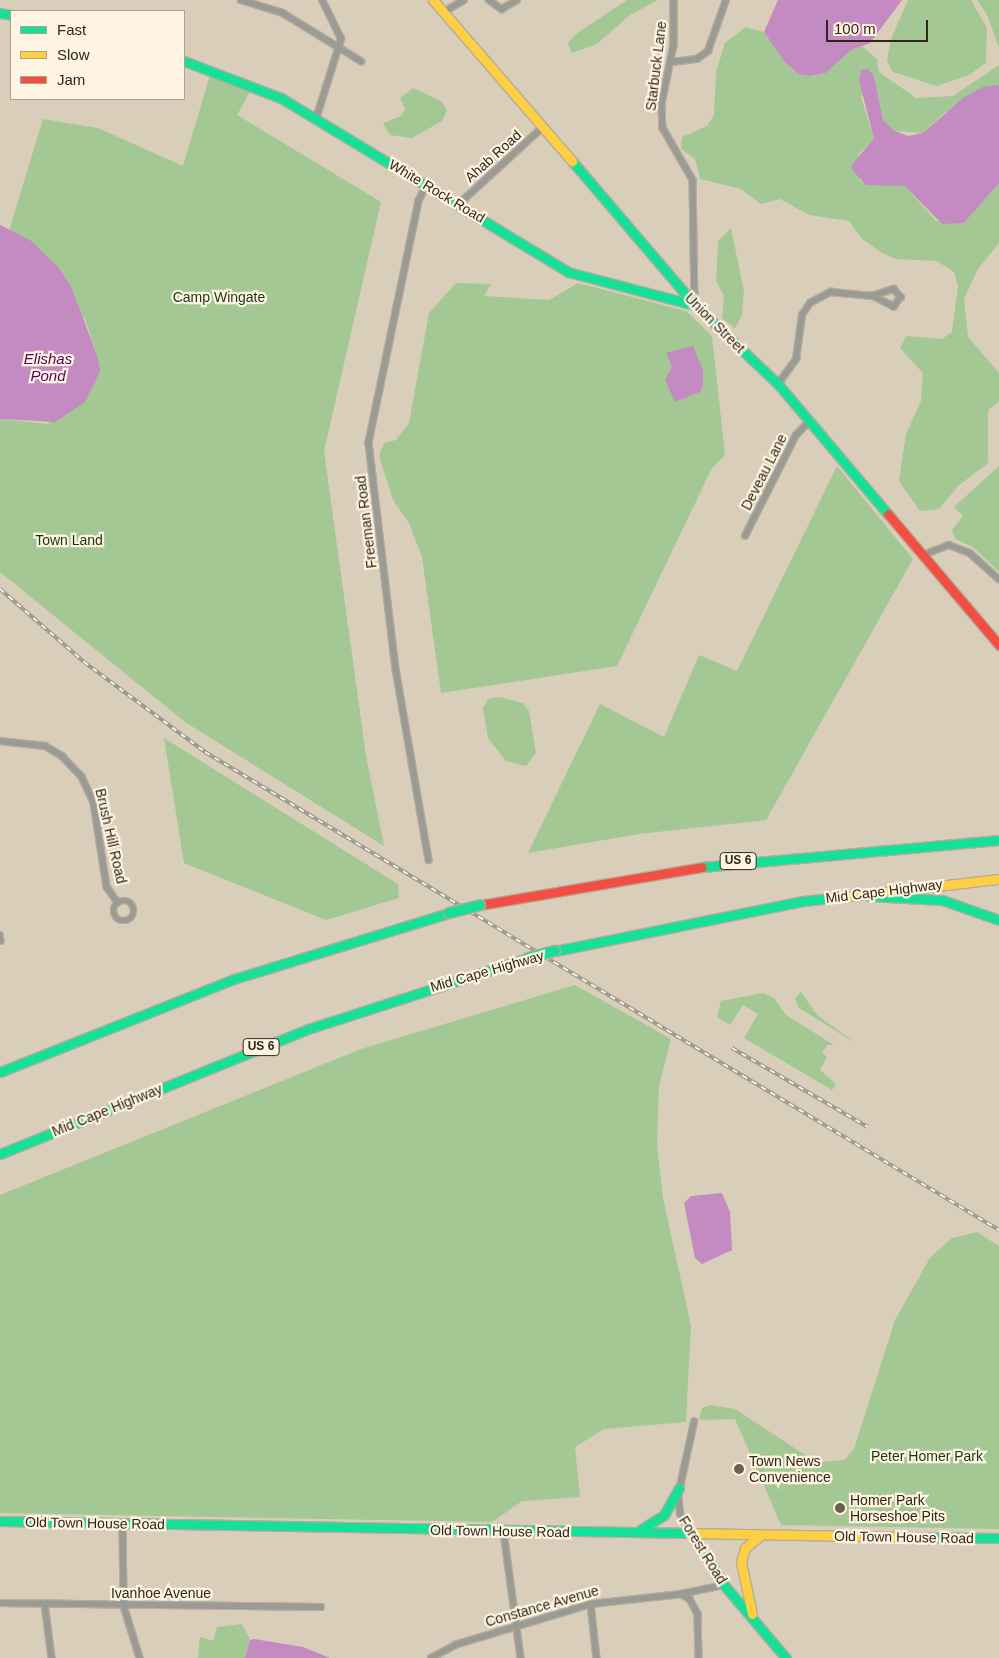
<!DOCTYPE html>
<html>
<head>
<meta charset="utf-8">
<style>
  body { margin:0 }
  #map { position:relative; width:999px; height:1658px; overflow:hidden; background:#d9ceb9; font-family:Arial,sans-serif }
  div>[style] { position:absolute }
  .green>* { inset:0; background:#a3c893 }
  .water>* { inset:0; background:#c38bc1 }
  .roads { filter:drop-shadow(1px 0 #b5ac9b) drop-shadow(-1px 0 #b5ac9b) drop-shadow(0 1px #b5ac9b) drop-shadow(0 -1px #b5ac9b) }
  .street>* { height:5.5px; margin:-2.75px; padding:0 2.75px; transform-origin:2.75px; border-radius:2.75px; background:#9a9b94 }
  .street>.ring { margin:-2.75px; padding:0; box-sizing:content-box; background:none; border:5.5px solid #9a9b94; border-radius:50% }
  .fast>* { height:9px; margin:-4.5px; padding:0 4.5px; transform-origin:4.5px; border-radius:4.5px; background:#16e098 }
  .slow>* { height:9px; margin:-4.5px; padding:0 4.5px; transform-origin:4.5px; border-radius:4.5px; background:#ffcf43 }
  .jam>* { height:9px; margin:-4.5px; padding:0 4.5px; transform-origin:4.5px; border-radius:4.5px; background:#f24e42 }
  .rail>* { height:4px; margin-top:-2px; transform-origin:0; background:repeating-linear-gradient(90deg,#fef4e1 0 5.5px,#9b988e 0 11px); box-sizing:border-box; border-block:1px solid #9b988e }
  .bridges { filter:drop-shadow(1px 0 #b5ac9b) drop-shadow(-1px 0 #b5ac9b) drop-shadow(0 1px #b5ac9b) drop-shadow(0 -1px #b5ac9b) }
  .fast-bridge>* { height:10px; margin:-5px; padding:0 5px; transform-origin:5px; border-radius:5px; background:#16e098 }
  .dots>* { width:14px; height:14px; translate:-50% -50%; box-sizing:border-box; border:2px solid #fef4e1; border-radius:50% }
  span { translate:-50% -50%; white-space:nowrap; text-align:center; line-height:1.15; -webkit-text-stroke:4.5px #fef4e1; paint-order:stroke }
  .shield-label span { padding:1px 4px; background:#fef4e1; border:1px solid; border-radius:4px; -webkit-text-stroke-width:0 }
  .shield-label { font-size:12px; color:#2f2719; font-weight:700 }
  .street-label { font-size:14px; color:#2f2719 }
  .park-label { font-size:14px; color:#163714 }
  .poi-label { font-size:14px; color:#2f2719 }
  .left { translate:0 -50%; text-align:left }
  .water-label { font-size:15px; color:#500559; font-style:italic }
  .legend { position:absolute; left:10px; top:10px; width:175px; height:90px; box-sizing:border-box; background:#fef4e1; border:1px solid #aba291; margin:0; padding:6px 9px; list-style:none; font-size:15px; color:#2f2719 }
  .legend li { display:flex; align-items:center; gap:10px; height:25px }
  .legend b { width:25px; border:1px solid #aba291 }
  .scale { position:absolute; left:826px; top:20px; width:102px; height:22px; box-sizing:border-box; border:2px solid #2f2719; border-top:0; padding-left:6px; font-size:15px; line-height:18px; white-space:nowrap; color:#2f2719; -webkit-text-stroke:4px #fef4e1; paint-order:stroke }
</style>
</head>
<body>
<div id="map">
  <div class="green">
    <i style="clip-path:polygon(627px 0,658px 0,630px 15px,597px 44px,572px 53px,568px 43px,576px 34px)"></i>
    <i style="clip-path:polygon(908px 0,971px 0,987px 28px,986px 63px,969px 75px,937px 86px,893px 72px,887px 61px,891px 39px)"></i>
    <i style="clip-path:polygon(977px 0,999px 0,999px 48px,987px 15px)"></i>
    <i style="clip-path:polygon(746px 27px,764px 32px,784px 61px,798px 74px,809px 76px,826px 73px,851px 50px,862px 46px,877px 59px,879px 72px,916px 98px,953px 96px,999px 65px,999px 85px,944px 113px,923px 133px,895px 131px,883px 120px,874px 76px,861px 97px,874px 138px,859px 154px,860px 181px,905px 186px,936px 221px,964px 223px,999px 183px,999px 243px,978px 269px,964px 299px,968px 337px,999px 373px,999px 401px,988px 410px,988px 463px,958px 486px,939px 509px,920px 511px,899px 481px,906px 434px,921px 401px,923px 373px,900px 348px,906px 336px,942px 339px,952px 332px,958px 286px,954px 272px,937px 261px,896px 259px,882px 253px,862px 239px,849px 221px,809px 215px,780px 199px,761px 204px,741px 189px,700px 179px,695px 159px,681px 149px,682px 137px,707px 126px,714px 115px,716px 72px,725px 43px)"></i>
    <i style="clip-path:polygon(210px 75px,251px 90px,237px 115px,381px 202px,324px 451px,366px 756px,384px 846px,185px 722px,0 572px,0 419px,48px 424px,97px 355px,85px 319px,9px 231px,43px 119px,98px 128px,183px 166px)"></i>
    <i style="clip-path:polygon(413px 88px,441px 101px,447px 110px,442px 121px,412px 138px,390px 135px,383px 123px,401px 116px,405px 109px,400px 98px)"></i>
    <i style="clip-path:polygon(731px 228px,744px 291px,742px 315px,735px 328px,722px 318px,724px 296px,716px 281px,718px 241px)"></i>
    <i style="clip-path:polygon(456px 283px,491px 284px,484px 296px,549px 300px,578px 283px,686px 311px,712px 336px,725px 455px,712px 468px,617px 666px,441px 693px,422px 557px,409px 523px,393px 500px,379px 456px,384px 443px,396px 440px,409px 423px,429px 313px)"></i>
    <i style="clip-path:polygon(837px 466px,913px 559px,766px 820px,639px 834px,528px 853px,600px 704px,664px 737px,699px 655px,737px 671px)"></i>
    <i style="clip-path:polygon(999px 466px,999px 572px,973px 547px,955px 539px,952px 530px,963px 516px,954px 507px)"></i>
    <i style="clip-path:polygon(499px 697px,523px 703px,529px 711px,536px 753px,526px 766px,506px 761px,488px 738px,483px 708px,488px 699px)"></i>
    <i style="clip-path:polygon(164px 738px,398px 884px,399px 898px,326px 920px,184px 863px)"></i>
    <i style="clip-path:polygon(575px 985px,671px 1039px,659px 1086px,657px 1144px,663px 1198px,691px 1326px,686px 1422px,604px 1429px,575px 1447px,580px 1497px,522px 1501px,492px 1522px,0 1513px,0 1195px,361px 1049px)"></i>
    <i style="clip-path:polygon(801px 992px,817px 1015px,857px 1044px,799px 1008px,795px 998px)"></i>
    <i style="clip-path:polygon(763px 993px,774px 998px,786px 1015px,834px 1045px,827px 1045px,822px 1053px,827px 1057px,820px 1070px,836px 1084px,832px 1090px,744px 1038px,758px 1014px,743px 1005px,730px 1025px,717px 1017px,721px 1001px)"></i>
    <i style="clip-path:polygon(977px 1232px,999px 1246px,999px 1529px,781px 1525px,735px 1419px,699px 1420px,702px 1408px,711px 1405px,735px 1409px,807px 1456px,822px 1462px,844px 1460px,854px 1449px,895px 1320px,930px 1258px,952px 1238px)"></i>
    <i style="clip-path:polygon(242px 1624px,250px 1640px,245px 1658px,198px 1658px,200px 1637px,213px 1641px,217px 1627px)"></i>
  </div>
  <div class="water">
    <i style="clip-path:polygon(778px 0,902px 0,870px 43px,851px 50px,826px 73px,809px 76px,798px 74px,784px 61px,764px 32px)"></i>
    <i style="clip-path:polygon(868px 69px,874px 76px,883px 120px,895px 131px,908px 136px,923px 133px,964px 97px,983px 87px,999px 85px,999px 183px,964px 223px,942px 224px,905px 186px,866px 185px,855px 173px,851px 166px,874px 138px,859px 81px,861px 70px)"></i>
    <i style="clip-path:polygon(0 225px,30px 240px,58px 267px,71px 286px,97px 355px,100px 371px,85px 402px,55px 422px,0 419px)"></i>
    <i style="clip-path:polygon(693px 346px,703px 370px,703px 386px,700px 392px,675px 402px,665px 380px,672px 367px,666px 353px)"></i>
    <i style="clip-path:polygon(722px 1193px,730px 1212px,732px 1250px,702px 1264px,695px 1258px,684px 1203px,691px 1196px)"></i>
    <i style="clip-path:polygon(254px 1639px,303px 1647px,330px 1658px,245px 1658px,250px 1640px)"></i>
  </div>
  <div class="roads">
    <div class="street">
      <i style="left:241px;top:0;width:44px;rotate:17.2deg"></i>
      <i style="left:283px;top:13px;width:92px;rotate:31.6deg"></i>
      <i style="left:489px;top:0;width:16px;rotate:35deg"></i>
      <i style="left:502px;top:9px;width:17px;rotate:-31deg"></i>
      <i style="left:674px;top:0;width:45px;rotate:90deg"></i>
      <i style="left:674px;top:45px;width:60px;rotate:101.5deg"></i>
      <i style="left:662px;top:104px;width:24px;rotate:88deg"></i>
      <i style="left:663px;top:128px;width:60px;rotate:60deg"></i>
      <i style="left:693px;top:180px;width:125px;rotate:89.1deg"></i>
      <i style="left:444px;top:12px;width:23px;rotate:-31deg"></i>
      <i style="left:672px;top:62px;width:25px;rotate:-7deg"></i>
      <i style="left:697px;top:59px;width:14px;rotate:-36deg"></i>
      <i style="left:708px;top:51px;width:54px;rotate:-70.6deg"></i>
      <i style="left:316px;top:119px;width:84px;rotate:-72.6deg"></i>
      <i style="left:341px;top:39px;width:43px;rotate:-116deg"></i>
      <i style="left:427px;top:185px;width:18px;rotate:117deg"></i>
      <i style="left:419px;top:201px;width:247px;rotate:101.7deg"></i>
      <i style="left:369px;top:443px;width:228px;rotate:83.2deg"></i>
      <i style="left:396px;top:669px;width:194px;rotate:80.2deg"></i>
      <i style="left:459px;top:204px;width:115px;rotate:-42.5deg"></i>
      <i style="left:778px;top:384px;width:31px;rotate:-54deg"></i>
      <i style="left:796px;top:359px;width:44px;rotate:-82.2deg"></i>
      <i style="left:802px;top:315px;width:14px;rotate:-56deg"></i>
      <i style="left:810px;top:303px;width:24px;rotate:-28deg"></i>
      <i style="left:831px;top:292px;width:41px;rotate:5.6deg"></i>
      <i style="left:872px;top:296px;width:23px;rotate:-18deg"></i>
      <i style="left:894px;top:289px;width:11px;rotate:49deg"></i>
      <i style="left:901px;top:297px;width:12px;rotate:125deg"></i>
      <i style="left:894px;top:307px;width:25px;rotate:-153deg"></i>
      <i style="left:745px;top:536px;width:113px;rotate:-63.2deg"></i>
      <i style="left:796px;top:435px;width:18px;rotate:-45deg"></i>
      <i style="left:923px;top:555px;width:28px;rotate:-21deg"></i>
      <i style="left:949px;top:545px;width:22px;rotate:21deg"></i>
      <i style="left:970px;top:553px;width:39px;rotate:42deg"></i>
      <i style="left:0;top:741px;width:45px;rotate:6.3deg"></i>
      <i style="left:45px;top:746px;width:20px;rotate:30deg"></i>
      <i style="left:62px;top:756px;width:29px;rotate:46deg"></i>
      <i style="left:82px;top:777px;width:29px;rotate:65deg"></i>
      <i style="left:94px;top:803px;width:85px;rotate:81.2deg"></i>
      <i style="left:107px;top:887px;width:19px;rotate:55deg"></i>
      <i class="ring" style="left:114px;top:901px;width:14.5px;height:14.5px"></i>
      <i style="left:0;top:935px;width:6px;rotate:81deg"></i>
      <i style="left:123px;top:1523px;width:83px;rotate:89.3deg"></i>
      <i style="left:124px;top:1606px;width:54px;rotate:72.9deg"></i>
      <i style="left:504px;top:1532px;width:127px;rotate:82.3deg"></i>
      <i style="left:692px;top:1533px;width:22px;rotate:-122deg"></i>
      <i style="left:680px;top:1514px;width:18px;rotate:-96deg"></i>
      <i style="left:678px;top:1496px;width:76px;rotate:-77.8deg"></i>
      <i style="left:681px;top:1594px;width:10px;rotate:29deg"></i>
      <i style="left:690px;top:1599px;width:17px;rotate:62deg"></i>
      <i style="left:698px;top:1614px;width:44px;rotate:88.7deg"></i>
      <i style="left:0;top:1603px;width:321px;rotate:0.7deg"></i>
      <i style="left:45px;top:1604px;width:54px;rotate:82.6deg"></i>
      <i style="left:591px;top:1604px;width:54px;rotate:83.7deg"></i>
      <i style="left:431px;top:1658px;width:27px;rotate:-28deg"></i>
      <i style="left:455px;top:1645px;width:142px;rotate:-16.8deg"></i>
      <i style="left:591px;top:1604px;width:91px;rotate:-6.3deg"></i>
      <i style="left:681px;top:1594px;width:44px;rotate:-11.8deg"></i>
    </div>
    <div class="fast">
      <i style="left:0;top:13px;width:11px;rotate:10deg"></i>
      <i style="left:184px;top:61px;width:104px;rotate:20.9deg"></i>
      <i style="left:281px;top:98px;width:336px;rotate:31.2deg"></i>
      <i style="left:568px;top:272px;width:131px;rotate:14.6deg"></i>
      <i style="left:572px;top:161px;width:189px;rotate:49.5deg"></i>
      <i style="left:695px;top:305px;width:115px;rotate:43.6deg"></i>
      <i style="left:778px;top:384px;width:170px;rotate:49.8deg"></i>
      <i style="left:702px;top:867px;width:298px;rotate:-5.2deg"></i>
      <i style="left:869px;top:896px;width:73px;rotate:3.1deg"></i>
      <i style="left:942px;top:900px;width:60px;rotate:19.3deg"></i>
      <i style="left:555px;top:951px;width:253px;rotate:-11.4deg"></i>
      <i style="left:803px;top:901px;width:48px;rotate:-5.9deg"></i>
      <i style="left:0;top:1072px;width:252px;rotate:-21.7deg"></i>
      <i style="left:234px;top:979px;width:225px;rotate:-17.1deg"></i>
      <i style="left:0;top:1154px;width:332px;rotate:-22.1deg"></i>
      <i style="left:308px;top:1029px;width:231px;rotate:-17.9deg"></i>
      <i style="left:0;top:1521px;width:690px;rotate:1deg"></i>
      <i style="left:640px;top:1530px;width:28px;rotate:-32deg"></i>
      <i style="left:664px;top:1515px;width:31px;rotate:-61deg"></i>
      <i style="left:692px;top:1533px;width:61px;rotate:58.4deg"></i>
      <i style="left:724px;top:1585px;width:96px;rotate:49.7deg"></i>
      <i style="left:913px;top:1537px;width:86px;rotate:0.7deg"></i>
    </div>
    <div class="slow">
      <i style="left:433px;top:0;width:213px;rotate:49.2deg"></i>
      <i style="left:851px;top:896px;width:149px;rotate:-6.6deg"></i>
      <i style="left:690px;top:1533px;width:223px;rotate:1deg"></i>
      <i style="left:752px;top:1614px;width:53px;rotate:-101.9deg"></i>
      <i style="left:741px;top:1562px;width:15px;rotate:-74deg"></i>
      <i style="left:745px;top:1548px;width:19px;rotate:-39deg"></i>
    </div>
    <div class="jam">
      <i style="left:888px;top:514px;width:172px;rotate:49.7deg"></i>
      <i style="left:480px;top:905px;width:225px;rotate:-9.7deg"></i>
    </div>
  </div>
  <div class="rail">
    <i style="left:0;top:589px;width:111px;rotate:41deg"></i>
    <i style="left:84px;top:662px;width:151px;rotate:36.6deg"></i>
    <i style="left:205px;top:752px;width:927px;rotate:31.05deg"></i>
    <i style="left:732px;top:1048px;width:157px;rotate:30.2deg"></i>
  </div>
  <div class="bridges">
    <div class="fast-bridge">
      <i style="left:449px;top:913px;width:32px;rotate:-14deg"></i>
      <i style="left:528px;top:958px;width:28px;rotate:-15deg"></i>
    </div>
  </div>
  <div class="dots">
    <i style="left:739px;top:1469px;background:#6a6151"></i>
    <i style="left:840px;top:1508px;background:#6a6151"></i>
  </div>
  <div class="shield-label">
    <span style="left:738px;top:861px">US 6</span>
    <span style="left:261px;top:1047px">US 6</span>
  </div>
  <div class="street-label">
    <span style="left:656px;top:66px;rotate:-83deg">Starbuck Lane</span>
    <span style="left:493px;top:156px;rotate:-42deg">Ahab Road</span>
    <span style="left:437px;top:191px;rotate:31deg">White Rock Road</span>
    <span style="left:715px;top:323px;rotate:45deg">Union Street</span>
    <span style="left:764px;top:472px;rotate:-63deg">Deveau Lane</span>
    <span style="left:366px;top:522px;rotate:-97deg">Freeman Road</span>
    <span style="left:111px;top:836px;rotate:77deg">Brush Hill Road</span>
    <span style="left:884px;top:891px;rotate:-7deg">Mid Cape Highway</span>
    <span style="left:487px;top:971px;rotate:-16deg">Mid Cape Highway</span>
    <span style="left:107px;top:1110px;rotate:-22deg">Mid Cape Highway</span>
    <span style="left:95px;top:1523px;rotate:1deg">Old Town House Road</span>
    <span style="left:500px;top:1531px;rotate:1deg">Old Town House Road</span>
    <span style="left:904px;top:1537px;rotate:1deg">Old Town House Road</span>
    <span style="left:703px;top:1550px;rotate:58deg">Forest Road</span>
    <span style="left:161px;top:1593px">Ivanhoe Avenue</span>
    <span style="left:542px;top:1606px;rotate:-16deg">Constance Avenue</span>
  </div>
  <div class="park-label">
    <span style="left:219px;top:297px">Camp Wingate</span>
    <span style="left:69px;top:540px">Town Land</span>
    <span style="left:927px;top:1456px">Peter Homer Park</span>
  </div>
  <div class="poi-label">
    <span class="left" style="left:749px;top:1469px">Town News<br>Convenience</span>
    <span class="left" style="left:850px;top:1508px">Homer Park<br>Horseshoe Pits</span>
  </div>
  <div class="water-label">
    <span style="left:48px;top:367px">Elishas<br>Pond</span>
  </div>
  <ul class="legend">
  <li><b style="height:6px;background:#16e098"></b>Fast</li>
  <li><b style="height:6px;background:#ffcf43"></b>Slow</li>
  <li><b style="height:6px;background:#f24e42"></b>Jam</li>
  </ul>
  <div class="scale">100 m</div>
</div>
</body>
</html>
